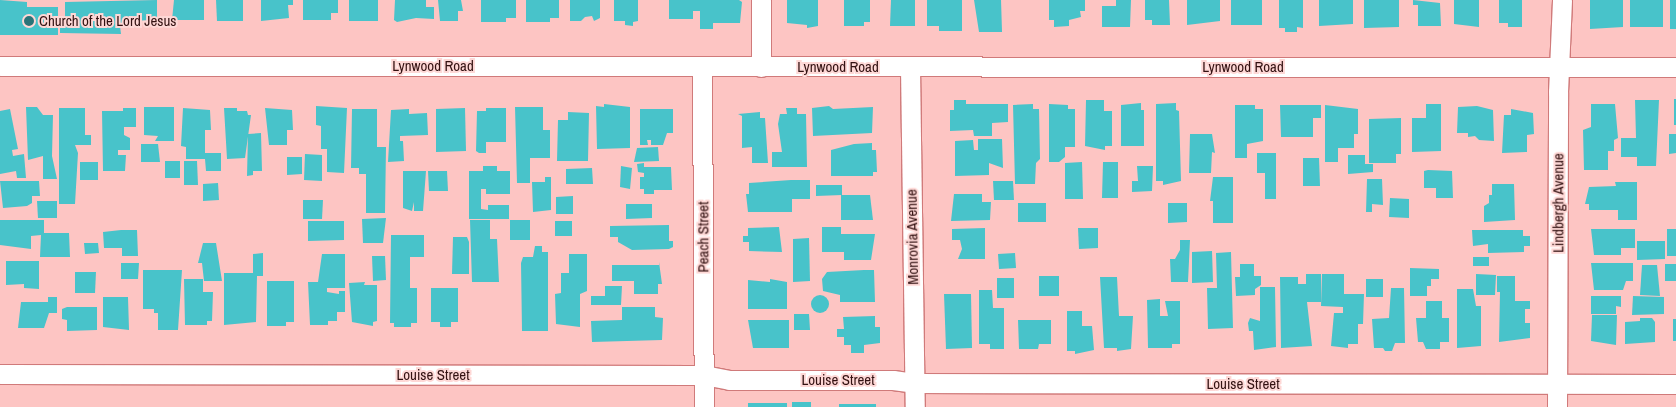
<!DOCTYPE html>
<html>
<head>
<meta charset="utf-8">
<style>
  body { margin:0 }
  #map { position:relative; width:1676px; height:407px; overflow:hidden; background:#fdc5c3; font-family:"Archivo Narrow",sans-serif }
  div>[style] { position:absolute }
  .building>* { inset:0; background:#48c3ca }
  .round { border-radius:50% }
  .roads { filter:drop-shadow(1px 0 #d07a7a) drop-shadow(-1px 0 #d07a7a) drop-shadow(0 1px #d07a7a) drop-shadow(0 -1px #d07a7a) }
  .street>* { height:19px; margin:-9.5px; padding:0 9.5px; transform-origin:9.5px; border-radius:9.5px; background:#fff }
  .dots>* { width:14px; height:14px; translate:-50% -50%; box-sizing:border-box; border:2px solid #fed8d6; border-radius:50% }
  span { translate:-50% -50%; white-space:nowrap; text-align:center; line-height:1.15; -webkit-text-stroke:4px #fed8d6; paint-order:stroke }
  .poi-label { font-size:15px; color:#331212 }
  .left { translate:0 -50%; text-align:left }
  .street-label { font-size:15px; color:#331212 }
</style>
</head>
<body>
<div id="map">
  <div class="building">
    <i style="clip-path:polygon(0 0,27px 2px,27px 7px,58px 7px,58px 35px,0 35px)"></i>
    <i style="clip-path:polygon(157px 0,157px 20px,132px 21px,132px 26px,120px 26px,121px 34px,60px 33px,60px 19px,65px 19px,65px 2px)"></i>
    <i style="clip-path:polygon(174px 0,204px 0,204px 20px,172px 20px)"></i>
    <i style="clip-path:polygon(216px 0,243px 0,243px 21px,217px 21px)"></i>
    <i style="clip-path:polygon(261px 0,293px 0,293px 5px,288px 5px,289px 18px,261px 21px)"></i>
    <i style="clip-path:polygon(303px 0,338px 0,338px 13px,331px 13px,331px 20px,303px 20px)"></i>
    <i style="clip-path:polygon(349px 0,378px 0,378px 21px,349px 21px)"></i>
    <i style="clip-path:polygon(395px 0,426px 0,426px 7px,434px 7px,434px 19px,416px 18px,397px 22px,394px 20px)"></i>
    <i style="clip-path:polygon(438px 0,461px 0,463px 11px,458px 11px,458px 21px,440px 21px)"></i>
    <i style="clip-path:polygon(481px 0,516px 0,516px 18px,506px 18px,506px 22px,481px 22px)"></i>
    <i style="clip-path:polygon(526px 0,559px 0,559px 18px,550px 18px,550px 22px,526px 22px)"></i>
    <i style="clip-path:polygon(570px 0,600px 0,600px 18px,594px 21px,592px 16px,585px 17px,581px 21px,570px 21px)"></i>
    <i style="clip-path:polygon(614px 0,638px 0,638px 21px,633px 22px,633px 26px,625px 25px,625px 21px,614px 21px)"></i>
    <i style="clip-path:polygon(669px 0,739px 0,742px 2px,740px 23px,713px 23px,713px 29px,700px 29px,700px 11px,693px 11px,693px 19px,669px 19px)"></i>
    <i style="clip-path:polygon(787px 0,818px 0,818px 26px,807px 28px,807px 25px,787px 23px)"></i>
    <i style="clip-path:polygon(844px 0,870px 0,870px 22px,864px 22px,864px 26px,844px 26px)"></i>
    <i style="clip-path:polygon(891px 0,915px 0,915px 26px,890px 26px)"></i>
    <i style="clip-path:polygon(927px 0,962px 0,962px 31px,939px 31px,939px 26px,927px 26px)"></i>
    <i style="clip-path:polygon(974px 0,1001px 0,1002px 32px,979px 32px)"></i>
    <i style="clip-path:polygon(1049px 0,1085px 0,1085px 11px,1080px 11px,1081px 17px,1069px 20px,1069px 26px,1054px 27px,1054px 20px,1049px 20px)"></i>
    <i style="clip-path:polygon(1116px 0,1131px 0,1130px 27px,1102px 27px,1102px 6px,1116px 6px)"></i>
    <i style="clip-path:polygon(1145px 0,1169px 0,1170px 25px,1152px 25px,1152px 20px,1145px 20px)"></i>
    <i style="clip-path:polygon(1187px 0,1220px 0,1220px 21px,1187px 25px)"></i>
    <i style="clip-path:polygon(1231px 0,1262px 0,1262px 25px,1231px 25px)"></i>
    <i style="clip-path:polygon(1279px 0,1303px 0,1303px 28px,1297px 27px,1297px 32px,1285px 32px,1285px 28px,1279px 28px)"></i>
    <i style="clip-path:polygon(1319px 0,1353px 0,1353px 24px,1319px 26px)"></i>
    <i style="clip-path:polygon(1364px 0,1399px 0,1399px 27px,1364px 28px)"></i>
    <i style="clip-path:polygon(1413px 0,1440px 3px,1441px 26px,1418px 26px,1418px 5px,1413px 5px)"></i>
    <i style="clip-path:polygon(1454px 0,1479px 0,1479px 27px,1454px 24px)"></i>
    <i style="clip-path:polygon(1499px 0,1522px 0,1522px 27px,1508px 27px,1508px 23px,1499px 23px)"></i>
    <i style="clip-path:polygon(1590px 0,1623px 0,1623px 27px,1590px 29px)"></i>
    <i style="clip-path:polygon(1630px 0,1663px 0,1663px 27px,1630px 27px)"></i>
    <i style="clip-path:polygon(1670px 0,1676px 0,1676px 29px,1670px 29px)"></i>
    <i style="clip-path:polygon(1674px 99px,1676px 99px,1676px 125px,1674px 125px)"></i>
    <i style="clip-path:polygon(954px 100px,966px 100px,966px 104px,1008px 104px,1008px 122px,992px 123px,992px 136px,974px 136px,973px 130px,950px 131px,950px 110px,954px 110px)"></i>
    <i style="clip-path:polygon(1086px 100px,1104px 100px,1104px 111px,1112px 111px,1112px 146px,1105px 146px,1105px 150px,1085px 146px)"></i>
    <i style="clip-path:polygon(1635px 100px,1659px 100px,1656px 166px,1637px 166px,1637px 157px,1621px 157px,1621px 138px,1636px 138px)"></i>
    <i style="clip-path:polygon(1141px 103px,1141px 110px,1144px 110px,1144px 146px,1121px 146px,1121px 105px)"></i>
    <i style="clip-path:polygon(1176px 103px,1176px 110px,1179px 111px,1181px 181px,1163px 185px,1163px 181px,1156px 181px,1156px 104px)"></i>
    <i style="clip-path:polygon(604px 104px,630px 107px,630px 148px,597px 149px,596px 106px,604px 107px)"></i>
    <i style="clip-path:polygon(1033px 104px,1033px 109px,1039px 109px,1040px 159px,1036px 163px,1035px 184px,1015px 184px,1013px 105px)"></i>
    <i style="clip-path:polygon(1049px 104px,1068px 105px,1068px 109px,1075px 109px,1075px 147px,1065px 147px,1065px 157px,1059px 162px,1049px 162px)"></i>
    <i style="clip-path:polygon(1426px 104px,1441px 104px,1441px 151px,1412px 152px,1412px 118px,1426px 118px)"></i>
    <i style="clip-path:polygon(1591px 104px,1615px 104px,1618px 138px,1614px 140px,1614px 151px,1608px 151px,1608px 170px,1584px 170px,1583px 130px,1591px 127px)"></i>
    <i style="clip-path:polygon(1235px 105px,1255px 105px,1255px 109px,1263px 109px,1263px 141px,1247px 144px,1247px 158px,1235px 158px)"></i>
    <i style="clip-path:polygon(1280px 105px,1321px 105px,1321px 118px,1313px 118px,1313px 137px,1281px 137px)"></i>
    <i style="clip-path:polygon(1325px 105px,1358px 109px,1358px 134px,1354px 134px,1354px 148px,1338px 148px,1338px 162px,1325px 162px)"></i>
    <i style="clip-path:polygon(316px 106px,347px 108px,344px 173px,327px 172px,327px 149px,321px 149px,321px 126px,316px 125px)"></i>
    <i style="clip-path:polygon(829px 106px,833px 109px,873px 107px,872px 133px,813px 136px,812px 108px)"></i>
    <i style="clip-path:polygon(1477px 106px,1493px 110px,1494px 141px,1479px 140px,1475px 136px,1468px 137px,1468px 133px,1457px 133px,1458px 107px)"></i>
    <i style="clip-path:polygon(26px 107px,37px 107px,43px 115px,53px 115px,52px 156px,57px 179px,43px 179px,43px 156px,28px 160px)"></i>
    <i style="clip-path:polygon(144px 107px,174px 107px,174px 141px,155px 141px,158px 136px,144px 135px)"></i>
    <i style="clip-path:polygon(515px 107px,543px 107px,543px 130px,550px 130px,550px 158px,530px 158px,530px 183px,517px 183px)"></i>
    <i style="clip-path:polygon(59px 108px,85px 108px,85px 135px,91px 135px,91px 145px,75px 145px,78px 153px,75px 204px,59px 204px)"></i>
    <i style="clip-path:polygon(123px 108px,136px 108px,136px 127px,124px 127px,124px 135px,130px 138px,130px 150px,118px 150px,118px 155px,126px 155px,125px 171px,103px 171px,102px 111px,123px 111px)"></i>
    <i style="clip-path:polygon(183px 108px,210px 110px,211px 130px,205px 130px,205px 153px,221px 153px,221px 171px,206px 171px,205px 159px,186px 159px,186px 147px,181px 146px)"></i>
    <i style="clip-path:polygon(224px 108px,237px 108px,237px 111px,247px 111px,248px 115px,251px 115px,245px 158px,227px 159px)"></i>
    <i style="clip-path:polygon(265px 108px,292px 110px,293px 130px,287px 130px,287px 145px,269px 145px)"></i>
    <i style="clip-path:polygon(465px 108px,466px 151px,436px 152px,436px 109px)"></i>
    <i style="clip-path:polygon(486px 108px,506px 108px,506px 142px,486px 142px,486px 153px,479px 153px,476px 151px,477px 111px,486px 111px)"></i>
    <i style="clip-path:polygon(786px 108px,797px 108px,797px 114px,806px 114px,807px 167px,772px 167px,772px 152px,782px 152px,778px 124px,780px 114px,787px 114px)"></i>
    <i style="clip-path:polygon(10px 109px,18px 149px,12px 150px,13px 156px,24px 154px,26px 178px,17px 178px,16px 171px,0 174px,0 111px)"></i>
    <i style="clip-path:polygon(352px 109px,377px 109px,377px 147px,386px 147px,385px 213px,366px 213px,366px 174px,359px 174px,359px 168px,351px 168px)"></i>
    <i style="clip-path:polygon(409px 109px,409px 114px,427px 113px,428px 135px,400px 136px,400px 141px,403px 141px,404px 161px,388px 162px,391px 110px)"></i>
    <i style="clip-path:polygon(640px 109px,673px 109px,673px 133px,667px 133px,663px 145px,651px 145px,651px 140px,647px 140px,648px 145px,640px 145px)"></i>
    <i style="clip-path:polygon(1511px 109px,1533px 113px,1534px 134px,1527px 135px,1527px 152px,1502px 153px,1504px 115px,1511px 115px)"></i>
    <i style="clip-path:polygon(568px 112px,589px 113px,588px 161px,557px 161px,558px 120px,568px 120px)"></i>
    <i style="clip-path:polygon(760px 112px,760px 118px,765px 118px,768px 163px,752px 163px,752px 147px,742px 148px,742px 116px,738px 114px)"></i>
    <i style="clip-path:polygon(1401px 118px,1401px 154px,1396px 154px,1396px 163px,1369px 163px,1369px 119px)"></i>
    <i style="clip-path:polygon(261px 133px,262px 171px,253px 171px,253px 175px,247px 176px,248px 134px)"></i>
    <i style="clip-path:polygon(1190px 134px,1212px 134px,1215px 153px,1212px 152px,1211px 173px,1189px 173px)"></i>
    <i style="clip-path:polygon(1669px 134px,1676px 134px,1676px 153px,1669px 154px)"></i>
    <i style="clip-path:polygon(978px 139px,1002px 139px,1003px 168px,989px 163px,989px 175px,955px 176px,955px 141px,973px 140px,974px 150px,978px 150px)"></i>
    <i style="clip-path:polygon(872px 143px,872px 150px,876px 150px,877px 172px,873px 172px,873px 176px,831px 176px,831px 150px,854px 144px)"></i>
    <i style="clip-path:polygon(141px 144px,158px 144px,160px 162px,141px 162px)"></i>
    <i style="clip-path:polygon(658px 147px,659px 161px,634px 162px,637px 148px)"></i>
    <i style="clip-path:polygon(1257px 153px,1276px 153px,1276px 199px,1265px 199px,1265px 173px,1257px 173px)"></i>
    <i style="clip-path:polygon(305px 154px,322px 155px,322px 181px,304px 180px)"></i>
    <i style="clip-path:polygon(1348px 155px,1365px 155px,1365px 164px,1373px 164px,1373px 172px,1348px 174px)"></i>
    <i style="clip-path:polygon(287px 157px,302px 157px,302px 174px,287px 175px)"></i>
    <i style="clip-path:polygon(1303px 158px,1319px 158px,1320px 186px,1303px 186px)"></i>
    <i style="clip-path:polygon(165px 161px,180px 161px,180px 178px,165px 178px)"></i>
    <i style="clip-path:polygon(184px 161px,197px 161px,198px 185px,184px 185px)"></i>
    <i style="clip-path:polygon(80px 162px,98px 162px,98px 180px,80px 180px)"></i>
    <i style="clip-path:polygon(1082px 162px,1083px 199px,1065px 199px,1065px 163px)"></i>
    <i style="clip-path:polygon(1103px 162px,1118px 162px,1118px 198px,1102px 198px)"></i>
    <i style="clip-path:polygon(644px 163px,644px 167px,671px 167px,672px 190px,654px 190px,654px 194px,644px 194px,644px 189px,640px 189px,640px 177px,644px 177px,644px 173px,638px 172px,637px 164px)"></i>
    <i style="clip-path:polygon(483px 166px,497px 166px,497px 171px,510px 171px,510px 194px,486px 194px,486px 189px,481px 189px,481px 209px,488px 210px,488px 205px,509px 205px,509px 219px,469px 219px,469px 171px,483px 171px)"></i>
    <i style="clip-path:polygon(621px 166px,632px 168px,630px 189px,620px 187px)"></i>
    <i style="clip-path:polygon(1137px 166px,1153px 166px,1152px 191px,1132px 192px,1132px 181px,1138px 181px)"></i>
    <i style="clip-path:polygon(592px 168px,593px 184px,566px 184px,566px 169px)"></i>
    <i style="clip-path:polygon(1428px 170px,1452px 171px,1453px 198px,1436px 198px,1436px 188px,1424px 188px,1424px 171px)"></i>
    <i style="clip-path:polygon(403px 171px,426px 171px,423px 211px,414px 211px,414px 202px,412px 211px,403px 208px)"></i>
    <i style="clip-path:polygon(428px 171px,447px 171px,448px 191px,429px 191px)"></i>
    <i style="clip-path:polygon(545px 177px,551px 177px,551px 210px,533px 212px,532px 182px,545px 182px)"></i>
    <i style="clip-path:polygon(1213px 177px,1233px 177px,1233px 223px,1213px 223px,1213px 201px,1210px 201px)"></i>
    <i style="clip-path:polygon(1367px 179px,1382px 179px,1383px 205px,1372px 204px,1372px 212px,1366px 212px)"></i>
    <i style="clip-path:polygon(791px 180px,810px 180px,810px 199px,792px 199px,792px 212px,748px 212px,746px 194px,749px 194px,749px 183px)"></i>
    <i style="clip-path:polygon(0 181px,39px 181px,40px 196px,32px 196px,32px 203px,27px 206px,3px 208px)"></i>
    <i style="clip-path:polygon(993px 181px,1013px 181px,1014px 200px,994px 200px)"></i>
    <i style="clip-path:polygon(1615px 182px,1637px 182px,1637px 220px,1618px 220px,1618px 210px,1589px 210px,1589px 204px,1585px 204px,1589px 187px,1616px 186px)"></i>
    <i style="clip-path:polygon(218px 183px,219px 200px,203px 201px,203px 184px)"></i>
    <i style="clip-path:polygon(1492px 184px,1514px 184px,1515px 220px,1484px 222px,1484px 206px,1489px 203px,1489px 195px,1492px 195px)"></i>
    <i style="clip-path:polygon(816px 185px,842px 185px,842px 195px,816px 196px)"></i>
    <i style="clip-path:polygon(954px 194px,982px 194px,982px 202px,991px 202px,990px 220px,951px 221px)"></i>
    <i style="clip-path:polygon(841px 195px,870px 195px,873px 220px,841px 220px)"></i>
    <i style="clip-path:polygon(573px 196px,573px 214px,556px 214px,556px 197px)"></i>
    <i style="clip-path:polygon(1390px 198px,1409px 199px,1409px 218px,1389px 217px)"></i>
    <i style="clip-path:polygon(303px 200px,323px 200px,322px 219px,303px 219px)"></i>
    <i style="clip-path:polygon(37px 201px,57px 201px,57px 218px,38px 218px)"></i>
    <i style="clip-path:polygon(1018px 203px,1046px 203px,1046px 222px,1018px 222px)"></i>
    <i style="clip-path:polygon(1168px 203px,1187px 203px,1187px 222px,1168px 223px)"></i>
    <i style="clip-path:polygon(626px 204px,652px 204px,652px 218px,626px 219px)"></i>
    <i style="clip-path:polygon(386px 218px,383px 243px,363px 243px,362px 219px)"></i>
    <i style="clip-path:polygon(0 220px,44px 220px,44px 233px,69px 233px,70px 257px,40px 257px,41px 235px,31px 236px,31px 249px,0 245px)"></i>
    <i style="clip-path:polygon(470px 220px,490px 220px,490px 239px,497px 239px,499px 282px,472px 282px)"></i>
    <i style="clip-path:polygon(510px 220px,530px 220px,530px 240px,510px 240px)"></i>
    <i style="clip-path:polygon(308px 221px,344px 221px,344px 240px,308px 241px)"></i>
    <i style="clip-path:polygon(555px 221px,572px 221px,572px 236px,555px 236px)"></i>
    <i style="clip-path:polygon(669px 225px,669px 241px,673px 241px,673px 247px,669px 249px,632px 250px,618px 242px,618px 237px,610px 237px,610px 226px)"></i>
    <i style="clip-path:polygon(779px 227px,782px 252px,749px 251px,749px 242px,743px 242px,743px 236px,748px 236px,748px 228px)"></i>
    <i style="clip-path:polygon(822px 227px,841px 227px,841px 234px,875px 234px,871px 260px,844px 260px,844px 252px,822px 252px)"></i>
    <i style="clip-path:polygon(985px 228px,985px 259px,958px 259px,962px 249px,960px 240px,952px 240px,952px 229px)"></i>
    <i style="clip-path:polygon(1078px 228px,1098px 228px,1098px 248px,1079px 249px)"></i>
    <i style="clip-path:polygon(1591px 229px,1635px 229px,1635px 248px,1621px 248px,1621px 255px,1594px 255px)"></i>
    <i style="clip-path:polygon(1667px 229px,1676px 229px,1676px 256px,1667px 256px)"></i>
    <i style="clip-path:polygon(121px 230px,137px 230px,138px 256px,122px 256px,122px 248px,104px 248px,103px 232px)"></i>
    <i style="clip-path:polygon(1472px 230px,1523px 230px,1523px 236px,1530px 236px,1530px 246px,1524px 246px,1524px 252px,1488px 253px,1488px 244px,1473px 246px)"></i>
    <i style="clip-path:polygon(391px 235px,424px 235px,424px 257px,410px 257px,410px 288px,417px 288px,417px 323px,411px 323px,411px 327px,394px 327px,394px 323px,390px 323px)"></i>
    <i style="clip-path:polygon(453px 237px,467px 237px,469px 242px,469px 274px,452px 274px)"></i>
    <i style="clip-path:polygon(809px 238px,810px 281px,793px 282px,793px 239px)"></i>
    <i style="clip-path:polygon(1180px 240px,1190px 240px,1188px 282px,1171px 282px,1170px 259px,1175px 259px,1180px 250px)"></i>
    <i style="clip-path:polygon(1637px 241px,1665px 241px,1665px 259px,1637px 260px)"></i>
    <i style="clip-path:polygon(84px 243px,98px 243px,99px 253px,85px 254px)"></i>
    <i style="clip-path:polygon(203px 243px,216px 243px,222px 281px,204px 281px,202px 263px,198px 263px)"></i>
    <i style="clip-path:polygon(535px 246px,542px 246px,542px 252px,548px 252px,548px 331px,522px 331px,521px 263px,523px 257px,533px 257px)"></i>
    <i style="clip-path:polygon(1212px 251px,1213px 282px,1192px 283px,1192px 252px)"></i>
    <i style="clip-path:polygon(1231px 252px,1233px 328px,1208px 329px,1207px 288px,1217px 288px,1216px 253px)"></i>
    <i style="clip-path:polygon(263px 253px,263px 276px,257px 276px,256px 322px,224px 325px,224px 273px,253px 273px,253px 254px)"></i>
    <i style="clip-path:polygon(1015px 253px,1016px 268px,999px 269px,998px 254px)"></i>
    <i style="clip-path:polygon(322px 254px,345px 254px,345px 288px,327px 288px,327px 292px,339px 294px,339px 291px,345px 291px,345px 312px,337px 312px,337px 321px,328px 321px,328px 325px,310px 325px,308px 282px,318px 282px)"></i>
    <i style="clip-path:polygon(569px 254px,587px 254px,587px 291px,580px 294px,580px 327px,556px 324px,555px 294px,561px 293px,561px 273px,569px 273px)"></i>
    <i style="clip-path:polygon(372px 256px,385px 256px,386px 280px,373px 281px)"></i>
    <i style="clip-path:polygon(1473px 257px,1489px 257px,1489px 266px,1473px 266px)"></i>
    <i style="clip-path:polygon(6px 261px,39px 261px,39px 289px,24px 288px,24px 284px,6px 285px)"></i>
    <i style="clip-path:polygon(659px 262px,662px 284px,658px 284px,658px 294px,634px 294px,634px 281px,612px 281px,612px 265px,659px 265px)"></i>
    <i style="clip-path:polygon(121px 263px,139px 263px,138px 279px,121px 279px)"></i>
    <i style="clip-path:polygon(1591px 263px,1633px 263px,1633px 281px,1626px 281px,1623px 290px,1594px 290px)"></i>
    <i style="clip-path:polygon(1240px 264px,1254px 264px,1254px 276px,1261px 276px,1261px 285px,1255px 289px,1255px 295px,1236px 296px,1235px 277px,1240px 277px)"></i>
    <i style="clip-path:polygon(1665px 264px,1676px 264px,1676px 281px,1665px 281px)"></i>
    <i style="clip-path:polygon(1642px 265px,1657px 265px,1660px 296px,1640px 295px)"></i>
    <i style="clip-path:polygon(1410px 268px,1439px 269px,1439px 279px,1431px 279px,1431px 286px,1427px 286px,1427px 296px,1410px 296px)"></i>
    <i style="clip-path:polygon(143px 270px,182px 270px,178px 330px,158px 330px,158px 313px,154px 313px,154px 309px,143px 309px)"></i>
    <i style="clip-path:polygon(864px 270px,874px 270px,875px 302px,840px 302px,840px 295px,823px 291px,822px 279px,827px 272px)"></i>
    <i style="clip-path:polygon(75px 272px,96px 272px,95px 293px,75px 293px)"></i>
    <i style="clip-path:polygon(1306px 274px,1321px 274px,1321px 302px,1307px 302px,1312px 346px,1281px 348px,1280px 277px,1298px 277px,1298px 284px,1306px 284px)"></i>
    <i style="clip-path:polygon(1322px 274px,1344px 274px,1344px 294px,1364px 294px,1363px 324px,1358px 324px,1358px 344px,1348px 344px,1348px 348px,1331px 346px,1334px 313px,1343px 313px,1343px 307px,1321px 306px)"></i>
    <i style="clip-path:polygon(1476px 274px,1496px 275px,1495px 295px,1476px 295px)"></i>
    <i style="clip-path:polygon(1039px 276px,1059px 276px,1059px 296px,1039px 296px)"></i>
    <i style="clip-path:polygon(1497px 276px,1515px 276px,1515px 301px,1530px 301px,1530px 309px,1525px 309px,1525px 323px,1530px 323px,1530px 338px,1499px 342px,1500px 292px,1497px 292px)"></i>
    <i style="clip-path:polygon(1100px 277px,1117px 277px,1119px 316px,1133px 316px,1131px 349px,1117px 351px,1117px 348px,1104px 348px)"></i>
    <i style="clip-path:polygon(997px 278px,1014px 278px,1014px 298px,997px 298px)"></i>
    <i style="clip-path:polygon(184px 279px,203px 279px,203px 292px,213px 292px,212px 321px,207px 321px,207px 325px,185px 325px)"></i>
    <i style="clip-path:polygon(770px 279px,787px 282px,787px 309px,748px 309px,748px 280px,770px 282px)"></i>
    <i style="clip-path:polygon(1366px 279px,1383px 279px,1383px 297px,1366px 297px)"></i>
    <i style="clip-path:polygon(267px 281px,294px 281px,294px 322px,286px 322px,286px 326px,267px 326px)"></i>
    <i style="clip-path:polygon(365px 282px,364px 285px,377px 285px,377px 321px,373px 322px,373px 326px,352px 322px,349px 283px)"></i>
    <i style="clip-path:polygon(605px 286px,622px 286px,621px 305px,591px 305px,591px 296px,605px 296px)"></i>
    <i style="clip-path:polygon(1260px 287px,1275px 287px,1276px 347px,1254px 350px,1253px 331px,1249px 331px,1248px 323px,1250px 318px,1260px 321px)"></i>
    <i style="clip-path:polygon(431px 288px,458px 288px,458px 322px,451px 322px,451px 327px,440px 327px,440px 322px,431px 322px)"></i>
    <i style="clip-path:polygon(1391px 288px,1404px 288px,1405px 343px,1395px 343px,1392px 351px,1385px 351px,1383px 348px,1374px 348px,1372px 319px,1389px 318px)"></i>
    <i style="clip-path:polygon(1457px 289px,1473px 289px,1476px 306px,1481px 306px,1481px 346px,1457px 348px)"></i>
    <i style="clip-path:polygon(979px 290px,992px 290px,993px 308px,1004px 308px,1004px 349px,990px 349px,990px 344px,979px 344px)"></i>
    <i style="clip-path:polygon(944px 294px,971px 294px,972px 348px,946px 349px)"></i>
    <i class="round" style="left:811px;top:295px;width:18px;height:18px"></i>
    <i style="clip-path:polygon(1591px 296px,1621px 296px,1621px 307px,1616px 306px,1616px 314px,1591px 314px)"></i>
    <i style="clip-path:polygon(1633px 296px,1664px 297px,1664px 314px,1632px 315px)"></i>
    <i style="clip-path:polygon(48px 297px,57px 297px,57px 313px,49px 313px,44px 328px,18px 328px,21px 302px,48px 302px)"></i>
    <i style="clip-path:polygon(103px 297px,128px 297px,129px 330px,103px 327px)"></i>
    <i style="clip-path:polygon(1160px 299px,1160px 316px,1168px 316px,1165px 301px,1180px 301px,1180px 344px,1172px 344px,1172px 348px,1148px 348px,1147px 300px)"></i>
    <i style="clip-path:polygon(1426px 301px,1442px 301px,1442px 318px,1449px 318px,1449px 342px,1440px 342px,1440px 349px,1426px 349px,1423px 342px,1418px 342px,1416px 318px,1426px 318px)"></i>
    <i style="clip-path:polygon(67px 307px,97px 307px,97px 330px,67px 331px,67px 320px,62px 319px,62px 309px)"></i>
    <i style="clip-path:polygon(622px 307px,655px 307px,655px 317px,663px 318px,662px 340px,592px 342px,591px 321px,622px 320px)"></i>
    <i style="clip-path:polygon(1067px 311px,1082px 311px,1082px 326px,1092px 326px,1094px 350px,1075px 354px,1075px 351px,1067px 351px)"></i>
    <i style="clip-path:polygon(794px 314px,809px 314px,810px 330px,794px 330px)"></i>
    <i style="clip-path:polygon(1592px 315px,1617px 315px,1616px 345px,1591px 341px)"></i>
    <i style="clip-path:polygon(875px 316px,875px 327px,880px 327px,880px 343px,864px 345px,864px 353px,851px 353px,851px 345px,844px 345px,844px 337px,837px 337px,837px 329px,844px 329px,843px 317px)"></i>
    <i style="clip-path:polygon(1640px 318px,1652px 318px,1655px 322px,1655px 342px,1625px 344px,1625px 322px,1640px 321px)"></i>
    <i style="clip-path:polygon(1673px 319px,1676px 319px,1676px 341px,1673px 341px)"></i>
    <i style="clip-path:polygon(748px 320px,789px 320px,789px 348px,753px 348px)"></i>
    <i style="clip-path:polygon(1018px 320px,1051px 320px,1051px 344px,1039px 344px,1038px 349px,1019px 349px)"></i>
    <i style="clip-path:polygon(792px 402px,811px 402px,811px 407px,792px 407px)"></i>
    <i style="clip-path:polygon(748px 403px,787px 403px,787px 407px,748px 407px)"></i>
    <i style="clip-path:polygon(839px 404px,876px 404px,876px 407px,839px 407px)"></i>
  </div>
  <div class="roads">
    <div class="street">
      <i style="left:0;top:66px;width:1676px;rotate:0.03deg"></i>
      <i style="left:702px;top:66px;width:341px;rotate:89.7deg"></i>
      <i style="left:761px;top:67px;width:67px;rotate:-90deg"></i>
      <i style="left:910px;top:67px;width:340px;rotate:89.2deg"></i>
      <i style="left:0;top:374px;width:704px;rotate:0.08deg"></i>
      <i style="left:704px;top:375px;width:25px;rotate:11deg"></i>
      <i style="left:729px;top:380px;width:164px"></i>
      <i style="left:893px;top:380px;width:21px;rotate:8deg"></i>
      <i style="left:914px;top:383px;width:762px;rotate:0.08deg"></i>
      <i style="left:1557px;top:407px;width:315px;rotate:-89.8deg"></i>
      <i style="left:1558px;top:92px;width:92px;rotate:-87.5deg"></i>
    </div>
  </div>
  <div class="dots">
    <i style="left:29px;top:21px;background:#2a7479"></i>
  </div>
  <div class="poi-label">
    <span class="left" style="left:39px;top:21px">Church of the Lord Jesus</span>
  </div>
  <div class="street-label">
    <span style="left:433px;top:66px">Lynwood Road</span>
    <span style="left:838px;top:67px">Lynwood Road</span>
    <span style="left:1243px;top:67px">Lynwood Road</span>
    <span style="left:1558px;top:203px;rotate:-90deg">Lindbergh Avenue</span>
    <span style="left:703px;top:237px;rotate:-90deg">Peach Street</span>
    <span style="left:912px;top:237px;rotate:-91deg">Monrovia Avenue</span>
    <span style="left:433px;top:375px">Louise Street</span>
    <span style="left:838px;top:380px">Louise Street</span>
    <span style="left:1243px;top:384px">Louise Street</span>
  </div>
</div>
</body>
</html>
